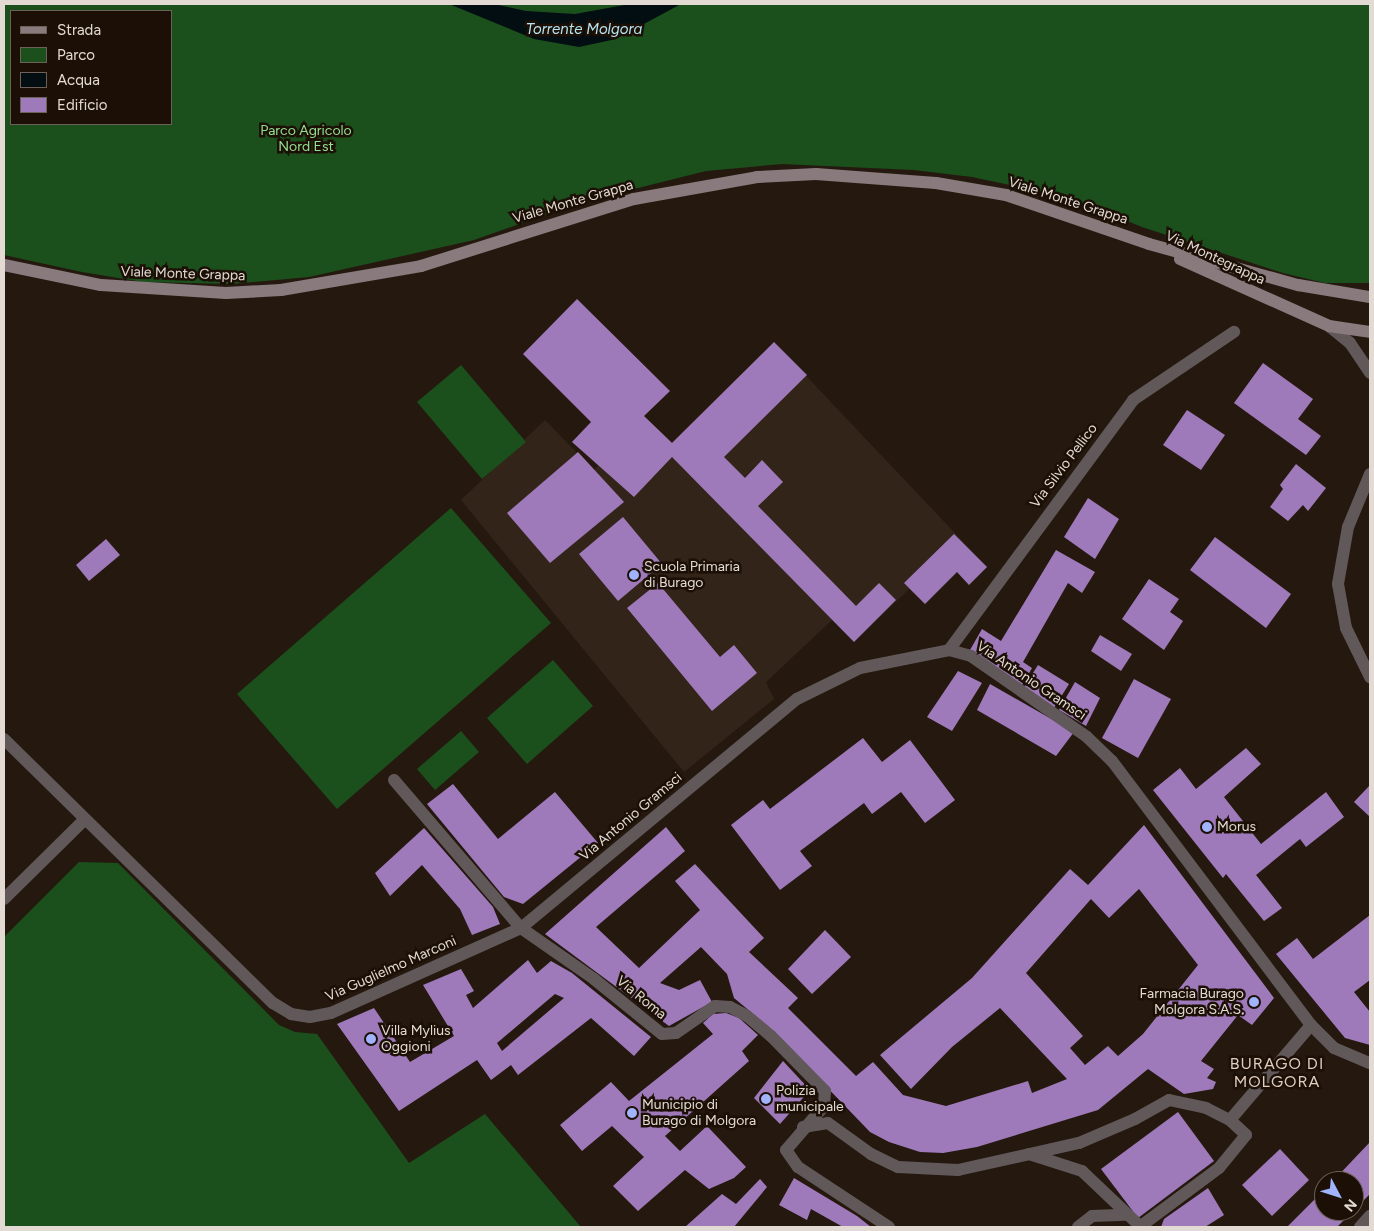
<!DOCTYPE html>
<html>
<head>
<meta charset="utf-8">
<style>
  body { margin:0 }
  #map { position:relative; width:1374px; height:1231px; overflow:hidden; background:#25190f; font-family:Figtree,sans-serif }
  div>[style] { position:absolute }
  .education>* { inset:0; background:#322418 }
  .green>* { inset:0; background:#1b501d }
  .water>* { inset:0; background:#030e12 }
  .building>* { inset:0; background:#9f7abb }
  .street>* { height:12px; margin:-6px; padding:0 6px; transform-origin:6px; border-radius:6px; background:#61585a }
  .secondary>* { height:12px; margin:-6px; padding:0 6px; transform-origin:6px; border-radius:6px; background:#887a7d }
  .dots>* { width:14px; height:14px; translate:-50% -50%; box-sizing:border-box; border:2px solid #1c1006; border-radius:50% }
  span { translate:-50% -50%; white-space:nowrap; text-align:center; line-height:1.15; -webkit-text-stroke:5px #1c1006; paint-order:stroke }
  .park-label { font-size:14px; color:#93e091 }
  .street-label { font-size:14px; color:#e2dad3 }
  .poi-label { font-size:14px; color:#e2dad3 }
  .left { translate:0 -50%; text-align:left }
  .right { translate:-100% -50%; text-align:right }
  .water-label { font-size:15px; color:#b6e5f4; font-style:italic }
  .quarter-label { font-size:16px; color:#dfcdbf; letter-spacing:1px }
  .frame { position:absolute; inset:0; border:5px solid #e2dad3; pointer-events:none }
  .legend { position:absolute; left:10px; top:10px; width:162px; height:115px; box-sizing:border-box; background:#1c1006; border:1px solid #6b6158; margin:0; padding:6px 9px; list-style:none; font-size:15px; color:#e2dad3 }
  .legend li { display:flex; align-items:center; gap:10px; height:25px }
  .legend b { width:25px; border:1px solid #6b6158 }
  .north { position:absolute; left:1314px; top:1171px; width:50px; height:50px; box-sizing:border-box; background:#1c1006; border:1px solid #6b6158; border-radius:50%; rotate:130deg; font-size:14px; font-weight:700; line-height:20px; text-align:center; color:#e2dad3 }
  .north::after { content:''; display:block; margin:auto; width:18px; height:22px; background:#a1b3fd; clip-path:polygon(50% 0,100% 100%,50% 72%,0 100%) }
</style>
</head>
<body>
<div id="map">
  <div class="education">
    <i style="clip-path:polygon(774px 342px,987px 567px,969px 585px,957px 572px,925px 604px,909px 589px,854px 642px,832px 620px,766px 682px,774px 699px,684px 772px,461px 500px,545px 420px,594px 470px,644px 416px,672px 442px)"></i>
  </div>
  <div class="green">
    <i style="clip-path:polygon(evenodd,4px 4px,1370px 4px,1370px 283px,1325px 283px,1283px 273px,1142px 227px,1071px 198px,972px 177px,914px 170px,782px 164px,706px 171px,582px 202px,474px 240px,309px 277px,232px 284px,143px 282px,82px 272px,4px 255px,4px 4px,11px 11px,171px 11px,171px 124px,11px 124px,11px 11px)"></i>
    <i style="clip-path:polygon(461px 365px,526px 442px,482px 479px,417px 402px)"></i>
    <i style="clip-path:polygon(451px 508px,551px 623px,337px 809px,237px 694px)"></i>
    <i style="clip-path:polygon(553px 660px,593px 706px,527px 764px,487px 718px)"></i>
    <i style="clip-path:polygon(461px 731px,479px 752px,435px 790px,417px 769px)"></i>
    <i style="clip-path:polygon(79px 862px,118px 863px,279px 1025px,295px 1032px,317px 1034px,409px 1163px,485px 1114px,581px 1227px,4px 1227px,4px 937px)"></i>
  </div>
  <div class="water">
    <i style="clip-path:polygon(449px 4px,494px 4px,526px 11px,575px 14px,630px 4px,681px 4px,616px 39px,579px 47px,534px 39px)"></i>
  </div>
  <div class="building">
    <i style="clip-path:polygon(577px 299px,670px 391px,644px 416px,672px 443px,774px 342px,807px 375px,724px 457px,745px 478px,762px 460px,783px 482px,758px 506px,856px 606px,879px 583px,896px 600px,854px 642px,672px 457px,634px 497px,572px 442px,591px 422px,523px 354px)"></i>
    <i style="clip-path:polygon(1263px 363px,1313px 399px,1298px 419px,1321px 436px,1306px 455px,1234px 403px)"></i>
    <i style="clip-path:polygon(1187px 410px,1225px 435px,1201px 470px,1163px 445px)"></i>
    <i style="clip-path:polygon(578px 452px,624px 502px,550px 563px,507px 513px)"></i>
    <i style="clip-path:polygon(1296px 464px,1326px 488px,1308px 511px,1303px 505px,1288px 521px,1270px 507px,1283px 489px,1280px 485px)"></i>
    <i style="clip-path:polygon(1088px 498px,1119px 519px,1095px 559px,1064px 537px)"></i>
    <i style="clip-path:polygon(623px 517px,662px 564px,618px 601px,579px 554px)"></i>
    <i style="clip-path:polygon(954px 534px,987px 567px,969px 585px,957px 572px,925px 604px,904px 583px)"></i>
    <i style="clip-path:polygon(1215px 537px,1291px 594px,1266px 628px,1190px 570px)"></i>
    <i style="clip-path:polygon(106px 539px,120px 555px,89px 581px,76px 565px)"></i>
    <i style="clip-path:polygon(1056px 550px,1095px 572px,1082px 593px,1068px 583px,1023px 662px,1032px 668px,1021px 687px,970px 650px,982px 629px,1001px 641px)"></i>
    <i style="clip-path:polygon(1149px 579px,1179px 599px,1170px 612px,1183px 621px,1164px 650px,1122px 619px)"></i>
    <i style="clip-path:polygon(658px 583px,720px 657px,734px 645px,757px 673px,712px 711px,627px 608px)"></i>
    <i style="clip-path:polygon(1100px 635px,1132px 654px,1121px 671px,1091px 651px)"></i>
    <i style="clip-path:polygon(1038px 665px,1069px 684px,1054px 708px,1023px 689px)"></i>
    <i style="clip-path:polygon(958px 671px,982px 683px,952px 731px,927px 717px)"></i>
    <i style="clip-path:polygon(1134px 679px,1171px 699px,1138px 758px,1102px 738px)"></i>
    <i style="clip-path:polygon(1075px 682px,1100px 698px,1086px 726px,1059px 710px)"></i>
    <i style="clip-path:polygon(990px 684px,1074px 732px,1056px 756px,977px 710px)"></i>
    <i style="clip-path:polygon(863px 738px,882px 762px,910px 740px,955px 800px,925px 823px,901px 792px,872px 814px,864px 803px,800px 851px,812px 866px,780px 890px,731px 825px,763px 800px,770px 809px)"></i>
    <i style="clip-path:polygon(1246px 748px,1261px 764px,1224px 797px,1261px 844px,1326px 792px,1344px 817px,1306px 847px,1300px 839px,1256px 875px,1282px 908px,1264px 921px,1226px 874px,1223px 878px,1153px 790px,1180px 768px,1196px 789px)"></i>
    <i style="clip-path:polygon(453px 784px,498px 839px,555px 792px,598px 843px,523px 904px,504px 897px,427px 804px)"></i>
    <i style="clip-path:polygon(1370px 785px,1370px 817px,1354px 802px)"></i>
    <i style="clip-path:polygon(evenodd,1144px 825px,1274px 998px,1252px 1025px,1238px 1015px,1201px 1061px,1214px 1069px,1207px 1078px,1216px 1082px,1213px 1089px,1184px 1094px,1148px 1069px,1098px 1110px,977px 1147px,943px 1153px,920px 1152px,889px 1142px,870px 1132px,769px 1027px,734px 998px,727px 974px,701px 947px,660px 983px,679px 990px,700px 980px,712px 1002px,669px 1026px,545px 934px,666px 827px,685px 851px,596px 927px,639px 968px,700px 910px,675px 881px,695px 864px,764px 938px,749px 952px,798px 998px,788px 1008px,856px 1076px,873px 1062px,903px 1095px,946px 1106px,1028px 1081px,1032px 1093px,1067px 1079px,1000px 1008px,952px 1047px,911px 1089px,880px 1055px,972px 978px,1070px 869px,1088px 885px,1144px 825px,1139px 889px,1198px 965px,1143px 1034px,1118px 1056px,1108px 1046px,1085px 1065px,1070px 1048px,1083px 1036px,1026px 973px,1091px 899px,1109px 918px,1139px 889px)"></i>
    <i style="clip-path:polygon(424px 828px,493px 907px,500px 924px,472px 935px,460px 909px,422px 865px,390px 896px,375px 873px)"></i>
    <i style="clip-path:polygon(1370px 915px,1370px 980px,1354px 992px,1370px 1012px,1370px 1045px,1345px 1038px,1276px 954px,1297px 938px,1313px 959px)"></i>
    <i style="clip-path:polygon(825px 930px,851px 957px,812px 994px,788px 969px)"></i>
    <i style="clip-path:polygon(evenodd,528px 960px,537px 973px,551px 961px,572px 973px,651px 1037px,634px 1056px,591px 1018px,518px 1075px,511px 1065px,491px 1080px,477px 1060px,399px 1111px,337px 1024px,374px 1008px,410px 1062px,454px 1036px,423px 985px,461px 969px,474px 991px,466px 995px,473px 1008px,528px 960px,555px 994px,564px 998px,502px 1051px,497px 1043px,555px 994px)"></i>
    <i style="clip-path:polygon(726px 1013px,739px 1018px,758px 1035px,742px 1051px,749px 1061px,665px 1136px,680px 1151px,707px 1126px,746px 1167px,734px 1178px,709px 1189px,685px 1170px,638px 1211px,613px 1186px,644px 1157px,612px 1126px,582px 1151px,560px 1125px,611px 1082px,629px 1101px,713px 1034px,703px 1023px,713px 1014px)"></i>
    <i style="clip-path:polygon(783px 1061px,810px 1090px,780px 1124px,754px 1098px)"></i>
    <i style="clip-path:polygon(1178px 1112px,1214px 1161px,1138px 1218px,1101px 1169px)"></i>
    <i style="clip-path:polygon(1370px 1142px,1370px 1194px,1354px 1210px,1354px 1181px,1333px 1181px)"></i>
    <i style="clip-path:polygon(1280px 1149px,1309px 1180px,1272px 1216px,1242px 1185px)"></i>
    <i style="clip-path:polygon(794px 1178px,857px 1216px,871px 1227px,843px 1227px,811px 1209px,807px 1220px,779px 1205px)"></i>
    <i style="clip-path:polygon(760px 1179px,767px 1187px,734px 1227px,685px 1227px,722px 1194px,736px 1204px)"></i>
    <i style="clip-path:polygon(1208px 1188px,1224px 1215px,1205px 1227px,1161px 1227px,1164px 1219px)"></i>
    <i style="clip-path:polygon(1324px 1190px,1324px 1211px,1353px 1211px,1337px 1227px,1287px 1227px)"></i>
  </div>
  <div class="street">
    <i style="left:1329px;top:326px;width:27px;rotate:39deg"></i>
    <i style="left:1350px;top:343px;width:36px;rotate:56deg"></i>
    <i style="left:1370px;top:474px;width:57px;rotate:112.5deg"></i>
    <i style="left:1348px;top:527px;width:58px;rotate:100deg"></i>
    <i style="left:1338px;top:584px;width:45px;rotate:79.7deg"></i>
    <i style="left:1346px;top:628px;width:55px;rotate:63.9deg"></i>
    <i style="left:949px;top:650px;width:310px;rotate:-53.6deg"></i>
    <i style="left:1133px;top:400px;width:122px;rotate:-34deg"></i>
    <i style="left:4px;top:739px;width:377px;rotate:44.5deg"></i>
    <i style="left:273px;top:1003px;width:21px;rotate:31deg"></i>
    <i style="left:291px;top:1014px;width:19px;rotate:9deg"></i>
    <i style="left:310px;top:1017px;width:21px;rotate:-11deg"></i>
    <i style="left:331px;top:1013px;width:208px;rotate:-24.1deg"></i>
    <i style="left:521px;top:928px;width:359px;rotate:-39.7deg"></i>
    <i style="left:797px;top:699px;width:70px;rotate:-26.2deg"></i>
    <i style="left:860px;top:668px;width:91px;rotate:-11.4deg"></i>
    <i style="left:949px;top:650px;width:23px;rotate:15deg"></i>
    <i style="left:971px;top:656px;width:141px;rotate:34.9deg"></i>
    <i style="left:1087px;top:737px;width:35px;rotate:44deg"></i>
    <i style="left:1112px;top:761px;width:331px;rotate:53deg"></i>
    <i style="left:1311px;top:1025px;width:33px;rotate:45deg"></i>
    <i style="left:1334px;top:1048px;width:39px;rotate:23deg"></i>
    <i style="left:394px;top:780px;width:195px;rotate:49.4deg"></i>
    <i style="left:521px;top:928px;width:89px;rotate:34.9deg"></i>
    <i style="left:594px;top:979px;width:87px;rotate:39deg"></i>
    <i style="left:662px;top:1034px;width:14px;rotate:-4deg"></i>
    <i style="left:676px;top:1033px;width:47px;rotate:-34.7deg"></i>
    <i style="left:715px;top:1006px;width:15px;rotate:4deg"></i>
    <i style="left:730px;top:1007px;width:19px;rotate:28deg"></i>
    <i style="left:747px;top:1016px;width:31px;rotate:40deg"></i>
    <i style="left:771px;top:1036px;width:77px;rotate:45.5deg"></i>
    <i style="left:825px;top:1091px;width:15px;rotate:94deg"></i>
    <i style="left:824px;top:1106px;width:58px;rotate:130.8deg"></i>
    <i style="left:786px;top:1150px;width:21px;rotate:55deg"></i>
    <i style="left:798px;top:1167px;width:109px;rotate:33.4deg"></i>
    <i style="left:4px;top:899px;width:112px;rotate:-44.6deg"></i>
    <i style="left:1230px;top:1120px;width:125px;rotate:-49.5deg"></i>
    <i style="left:803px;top:1127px;width:25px;rotate:-9deg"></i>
    <i style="left:828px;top:1123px;width:53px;rotate:35.8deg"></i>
    <i style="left:871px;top:1154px;width:30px;rotate:26deg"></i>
    <i style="left:898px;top:1167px;width:60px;rotate:2.9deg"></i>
    <i style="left:958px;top:1170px;width:124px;rotate:-12.6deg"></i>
    <i style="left:1079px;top:1143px;width:61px;rotate:-23.2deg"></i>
    <i style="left:1135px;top:1119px;width:39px;rotate:-29deg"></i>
    <i style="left:1169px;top:1100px;width:38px;rotate:12deg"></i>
    <i style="left:1206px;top:1108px;width:27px;rotate:27deg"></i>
    <i style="left:1230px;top:1120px;width:22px;rotate:43deg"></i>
    <i style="left:1246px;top:1135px;width:43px;rotate:129.3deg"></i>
    <i style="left:1219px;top:1168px;width:97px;rotate:143.4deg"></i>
    <i style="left:1029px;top:1154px;width:56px;rotate:17.8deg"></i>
    <i style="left:1082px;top:1171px;width:81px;rotate:43.5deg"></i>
    <i style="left:1078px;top:1227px;width:18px;rotate:-38deg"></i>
    <i style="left:1092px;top:1216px;width:33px;rotate:-2deg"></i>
    <i style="left:1360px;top:1227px;width:15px;rotate:-48deg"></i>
  </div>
  <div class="secondary">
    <i style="left:1180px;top:259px;width:163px;rotate:24.2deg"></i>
    <i style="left:1329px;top:326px;width:41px;rotate:8.3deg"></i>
    <i style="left:4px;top:265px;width:99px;rotate:11.7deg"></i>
    <i style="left:101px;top:285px;width:125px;rotate:3.7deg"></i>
    <i style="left:226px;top:293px;width:55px;rotate:-3.1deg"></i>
    <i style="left:281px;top:290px;width:142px;rotate:-9.7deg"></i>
    <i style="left:421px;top:266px;width:223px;rotate:-17.5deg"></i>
    <i style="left:634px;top:199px;width:125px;rotate:-10.1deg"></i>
    <i style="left:757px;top:177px;width:59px;rotate:-2.9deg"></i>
    <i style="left:816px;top:174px;width:120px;rotate:4.3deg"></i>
    <i style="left:936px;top:183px;width:71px;rotate:9.7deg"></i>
    <i style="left:1006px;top:195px;width:151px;rotate:18.9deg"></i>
    <i style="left:1149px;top:244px;width:155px;rotate:15.4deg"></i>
    <i style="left:1298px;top:285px;width:73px;rotate:9.5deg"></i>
  </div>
  <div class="dots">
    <i style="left:634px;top:575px;background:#a1b3fd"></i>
    <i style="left:1207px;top:827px;background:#a1b3fd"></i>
    <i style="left:1254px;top:1002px;background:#a1b3fd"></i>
    <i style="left:371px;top:1039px;background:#a1b3fd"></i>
    <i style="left:766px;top:1099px;background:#a1b3fd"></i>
    <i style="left:632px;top:1113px;background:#a1b3fd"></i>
  </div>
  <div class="park-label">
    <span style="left:306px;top:139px">Parco Agricolo<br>Nord Est</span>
  </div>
  <div class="street-label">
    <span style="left:1068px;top:201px;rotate:18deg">Viale Monte Grappa</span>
    <span style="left:573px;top:202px;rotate:-16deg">Viale Monte Grappa</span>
    <span style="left:1215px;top:258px;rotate:25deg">Via Montegrappa</span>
    <span style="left:183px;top:274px;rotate:2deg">Viale Monte Grappa</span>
    <span style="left:1064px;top:466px;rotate:-53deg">Via Silvio Pellico</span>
    <span style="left:1031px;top:681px;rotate:34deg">Via Antonio Gramsci</span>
    <span style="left:631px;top:817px;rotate:-40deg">Via Antonio Gramsci</span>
    <span style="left:391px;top:969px;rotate:-24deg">Via Guglielmo Marconi</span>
    <span style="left:641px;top:998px;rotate:39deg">Via Roma</span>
  </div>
  <div class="poi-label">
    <span class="left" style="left:644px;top:575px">Scuola Primaria<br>di Burago</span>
    <span class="left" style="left:1217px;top:827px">Morus</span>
    <span class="right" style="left:1244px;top:1002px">Farmacia Burago<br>Molgora S.A.S.</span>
    <span class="left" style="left:381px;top:1039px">Villa Mylius<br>Oggioni</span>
    <span class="left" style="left:776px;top:1099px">Polizia<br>municipale</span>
    <span class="left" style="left:642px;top:1113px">Municipio di<br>Burago di Molgora</span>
  </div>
  <div class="water-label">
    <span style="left:584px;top:30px">Torrente Molgora</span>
  </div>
  <div class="quarter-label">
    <span style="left:1277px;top:1073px">BURAGO DI<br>MOLGORA</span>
  </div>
  <div class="frame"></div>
  <ul class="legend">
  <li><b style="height:6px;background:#887a7d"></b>Strada</li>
  <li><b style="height:14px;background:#1b501d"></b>Parco</li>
  <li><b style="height:14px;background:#030e12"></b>Acqua</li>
  <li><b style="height:14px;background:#9f7abb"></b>Edificio</li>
  </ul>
  <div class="north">N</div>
</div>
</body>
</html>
